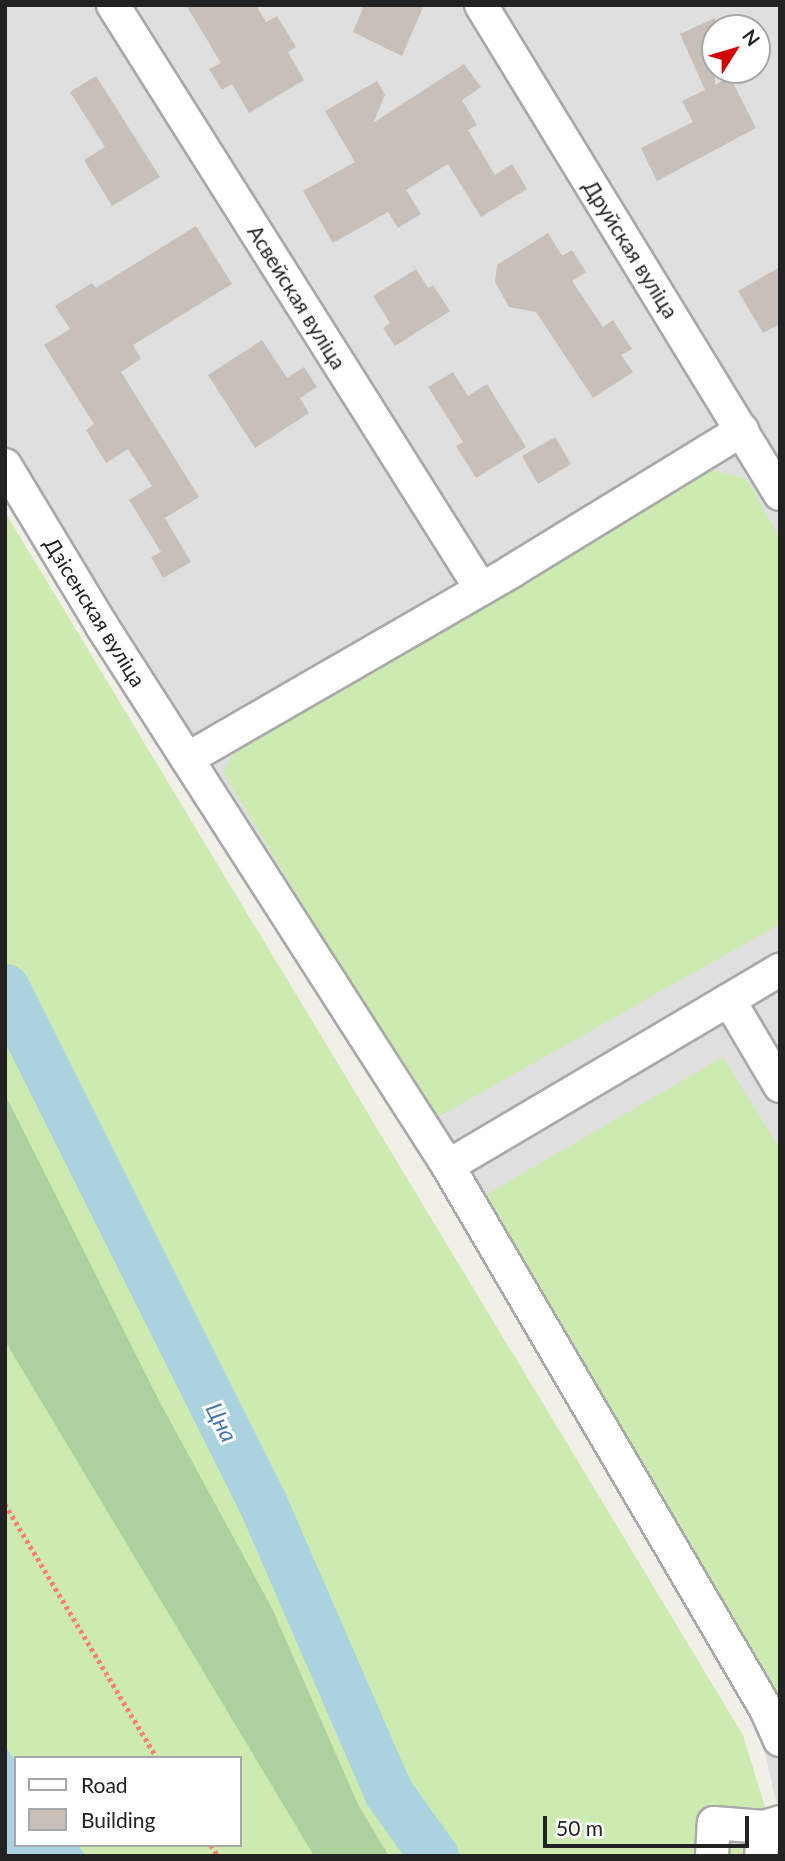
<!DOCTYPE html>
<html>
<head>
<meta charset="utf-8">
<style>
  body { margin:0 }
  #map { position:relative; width:785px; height:1861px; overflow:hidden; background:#f2efe9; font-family:Lato,sans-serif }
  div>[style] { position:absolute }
  .residential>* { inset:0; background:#e0dfdf }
  .grass>* { inset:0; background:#cdebb0 }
  .forest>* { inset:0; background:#add19e }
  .water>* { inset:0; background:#aad3df }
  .river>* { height:49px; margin:-24.5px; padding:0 24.5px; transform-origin:24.5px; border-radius:24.5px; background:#aad3df }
  .building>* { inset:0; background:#c7bfb8 }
  .path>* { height:4.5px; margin-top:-2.25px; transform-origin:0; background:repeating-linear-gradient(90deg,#fa8072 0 3.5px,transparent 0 7px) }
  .roads { filter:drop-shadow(2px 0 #a9a9a9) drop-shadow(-2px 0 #a9a9a9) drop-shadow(0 2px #a9a9a9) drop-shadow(0 -2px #a9a9a9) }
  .minor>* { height:32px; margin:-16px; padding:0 16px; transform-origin:16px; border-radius:16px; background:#fff }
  span { translate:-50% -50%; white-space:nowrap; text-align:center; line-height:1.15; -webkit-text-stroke:6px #fff; paint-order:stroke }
  .street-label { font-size:21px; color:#222 }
  .water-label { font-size:23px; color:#4a7aab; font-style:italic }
  .frame { position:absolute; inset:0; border:7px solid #222; pointer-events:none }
  .legend { position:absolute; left:14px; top:1756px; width:228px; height:91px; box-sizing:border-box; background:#fff; border:2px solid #a7a7a7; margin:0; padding:9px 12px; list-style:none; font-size:21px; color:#222 }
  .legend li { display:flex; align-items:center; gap:14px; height:35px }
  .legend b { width:35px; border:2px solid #a7a7a7 }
  .north { position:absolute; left:701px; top:14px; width:70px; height:70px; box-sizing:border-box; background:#fff; border:2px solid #a7a7a7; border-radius:50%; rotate:53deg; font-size:19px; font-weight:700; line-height:28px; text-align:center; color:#222 }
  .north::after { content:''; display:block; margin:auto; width:24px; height:32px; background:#d40000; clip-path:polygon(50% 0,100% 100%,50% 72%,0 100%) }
  .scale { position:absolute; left:543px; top:1816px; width:206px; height:32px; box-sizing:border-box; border:4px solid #222; border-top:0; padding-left:9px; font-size:21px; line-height:24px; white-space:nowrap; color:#222; -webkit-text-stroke:5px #fff; paint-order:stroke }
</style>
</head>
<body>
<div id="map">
  <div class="residential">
    <i style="clip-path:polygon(evenodd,5px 5px,780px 5px,780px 1819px,756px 1714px,451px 1198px,5px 468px,5px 5px,715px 28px,757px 28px,757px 70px,715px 70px,715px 28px)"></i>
  </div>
  <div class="grass">
    <i style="clip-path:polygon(710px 469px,747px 479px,780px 538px,780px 924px,433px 1120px,223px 772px,243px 736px)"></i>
    <i style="clip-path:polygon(5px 512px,743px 1735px,780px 1856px,389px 1856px,358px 1804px,272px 1608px,161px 1404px,5px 1094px)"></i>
    <i style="clip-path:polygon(723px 1057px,780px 1149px,780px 1704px,484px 1196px)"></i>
    <i style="clip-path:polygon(5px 1341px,102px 1499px,314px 1856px,86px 1856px,78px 1845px,240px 1845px,240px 1758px,16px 1758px,16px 1762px,5px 1746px)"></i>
  </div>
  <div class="forest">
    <i style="clip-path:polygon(5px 1094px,161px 1404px,272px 1608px,358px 1804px,389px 1856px,314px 1856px,5px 1341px)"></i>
  </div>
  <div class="water">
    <i style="clip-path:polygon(5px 1746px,16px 1762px,16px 1845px,78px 1845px,86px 1856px,5px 1856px)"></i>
  </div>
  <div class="river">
    <i style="left:5px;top:988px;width:577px;rotate:63.43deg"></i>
    <i style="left:263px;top:1504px;width:314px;rotate:66.5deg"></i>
    <i style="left:388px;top:1792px;width:79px;rotate:54.3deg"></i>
  </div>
  <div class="building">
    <i style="clip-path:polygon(186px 5px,256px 5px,266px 22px,277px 16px,296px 47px,288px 52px,304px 80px,249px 113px,232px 84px,222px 90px,209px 69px,221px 63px)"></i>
    <i style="clip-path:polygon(364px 5px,424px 5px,402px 56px,353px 32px)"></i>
    <i style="clip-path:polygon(715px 18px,715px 85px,730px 77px,756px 128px,657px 181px,641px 148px,693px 122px,682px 101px,705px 90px,680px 34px)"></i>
    <i style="clip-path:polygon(464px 64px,481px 87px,462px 100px,477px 125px,468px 130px,495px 175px,512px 164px,527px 189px,481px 217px,448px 164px,406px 190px,421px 214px,398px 228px,388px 212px,333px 243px,303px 191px,355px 162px,325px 111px,377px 81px,385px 95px,373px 123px)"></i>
    <i style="clip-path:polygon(96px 76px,160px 177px,112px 206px,84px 160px,105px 147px,70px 92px)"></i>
    <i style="clip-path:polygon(196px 226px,232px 284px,133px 345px,141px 359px,121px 372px,199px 497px,165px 518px,191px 562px,163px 578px,151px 557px,161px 552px,129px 500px,152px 486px,128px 449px,106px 463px,86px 430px,94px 424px,44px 345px,70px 329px,55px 306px,92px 283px,96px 288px)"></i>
    <i style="clip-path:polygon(548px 233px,562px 256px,572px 250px,586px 272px,572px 281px,603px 327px,613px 320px,632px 349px,621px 355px,633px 372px,593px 398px,536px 312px,509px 307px,495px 282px,497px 265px)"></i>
    <i style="clip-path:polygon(780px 267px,780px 324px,763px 333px,738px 291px)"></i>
    <i style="clip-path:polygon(416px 269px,428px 288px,433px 285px,450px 311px,395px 346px,383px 328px,390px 323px,373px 296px)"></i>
    <i style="clip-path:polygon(262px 340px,287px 378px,304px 367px,317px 387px,300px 398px,309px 413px,255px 448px,208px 375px)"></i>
    <i style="clip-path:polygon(453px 372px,468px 396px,487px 384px,526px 447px,476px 478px,456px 446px,463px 442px,428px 387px)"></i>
    <i style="clip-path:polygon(555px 437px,571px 464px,538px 484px,522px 456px)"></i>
  </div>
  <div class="path">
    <i style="left:5px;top:1504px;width:296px;rotate:59.1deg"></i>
    <i style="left:211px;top:1845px;width:13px;rotate:58deg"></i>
  </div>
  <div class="roads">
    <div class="minor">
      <i style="left:113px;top:5px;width:690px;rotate:57.78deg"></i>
      <i style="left:481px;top:5px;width:573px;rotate:58.56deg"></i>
      <i style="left:5px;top:465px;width:188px;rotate:58.9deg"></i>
      <i style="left:102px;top:626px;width:641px;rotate:57.35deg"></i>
      <i style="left:448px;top:1166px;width:629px;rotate:59.65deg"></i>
      <i style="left:766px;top:1709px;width:34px;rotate:66deg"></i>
      <i style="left:187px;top:759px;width:375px;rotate:-30deg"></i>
      <i style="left:512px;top:571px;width:270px;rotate:-31.5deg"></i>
      <i style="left:729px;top:1000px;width:100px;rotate:59.3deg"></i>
      <i style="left:448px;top:1166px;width:386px;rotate:-30.6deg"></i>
      <i style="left:712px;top:1856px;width:33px;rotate:-87deg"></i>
      <i style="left:714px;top:1823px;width:50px;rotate:4.6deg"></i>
      <i style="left:764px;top:1827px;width:17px;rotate:-17deg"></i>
      <i style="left:761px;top:1856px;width:29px;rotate:-84deg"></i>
    </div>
  </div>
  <div class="street-label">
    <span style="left:631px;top:249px;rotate:58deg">Друйская вуліца</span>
    <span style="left:297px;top:297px;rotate:58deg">Асвейская вуліца</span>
    <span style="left:95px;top:612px;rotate:58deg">Дзісенская вуліца</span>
  </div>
  <div class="water-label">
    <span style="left:222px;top:1422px;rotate:63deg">Цна</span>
  </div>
  <div class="frame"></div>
  <ul class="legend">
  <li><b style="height:9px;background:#fff"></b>Road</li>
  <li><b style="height:19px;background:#c7bfb8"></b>Building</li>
  </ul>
  <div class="north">N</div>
  <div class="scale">50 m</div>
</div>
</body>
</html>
